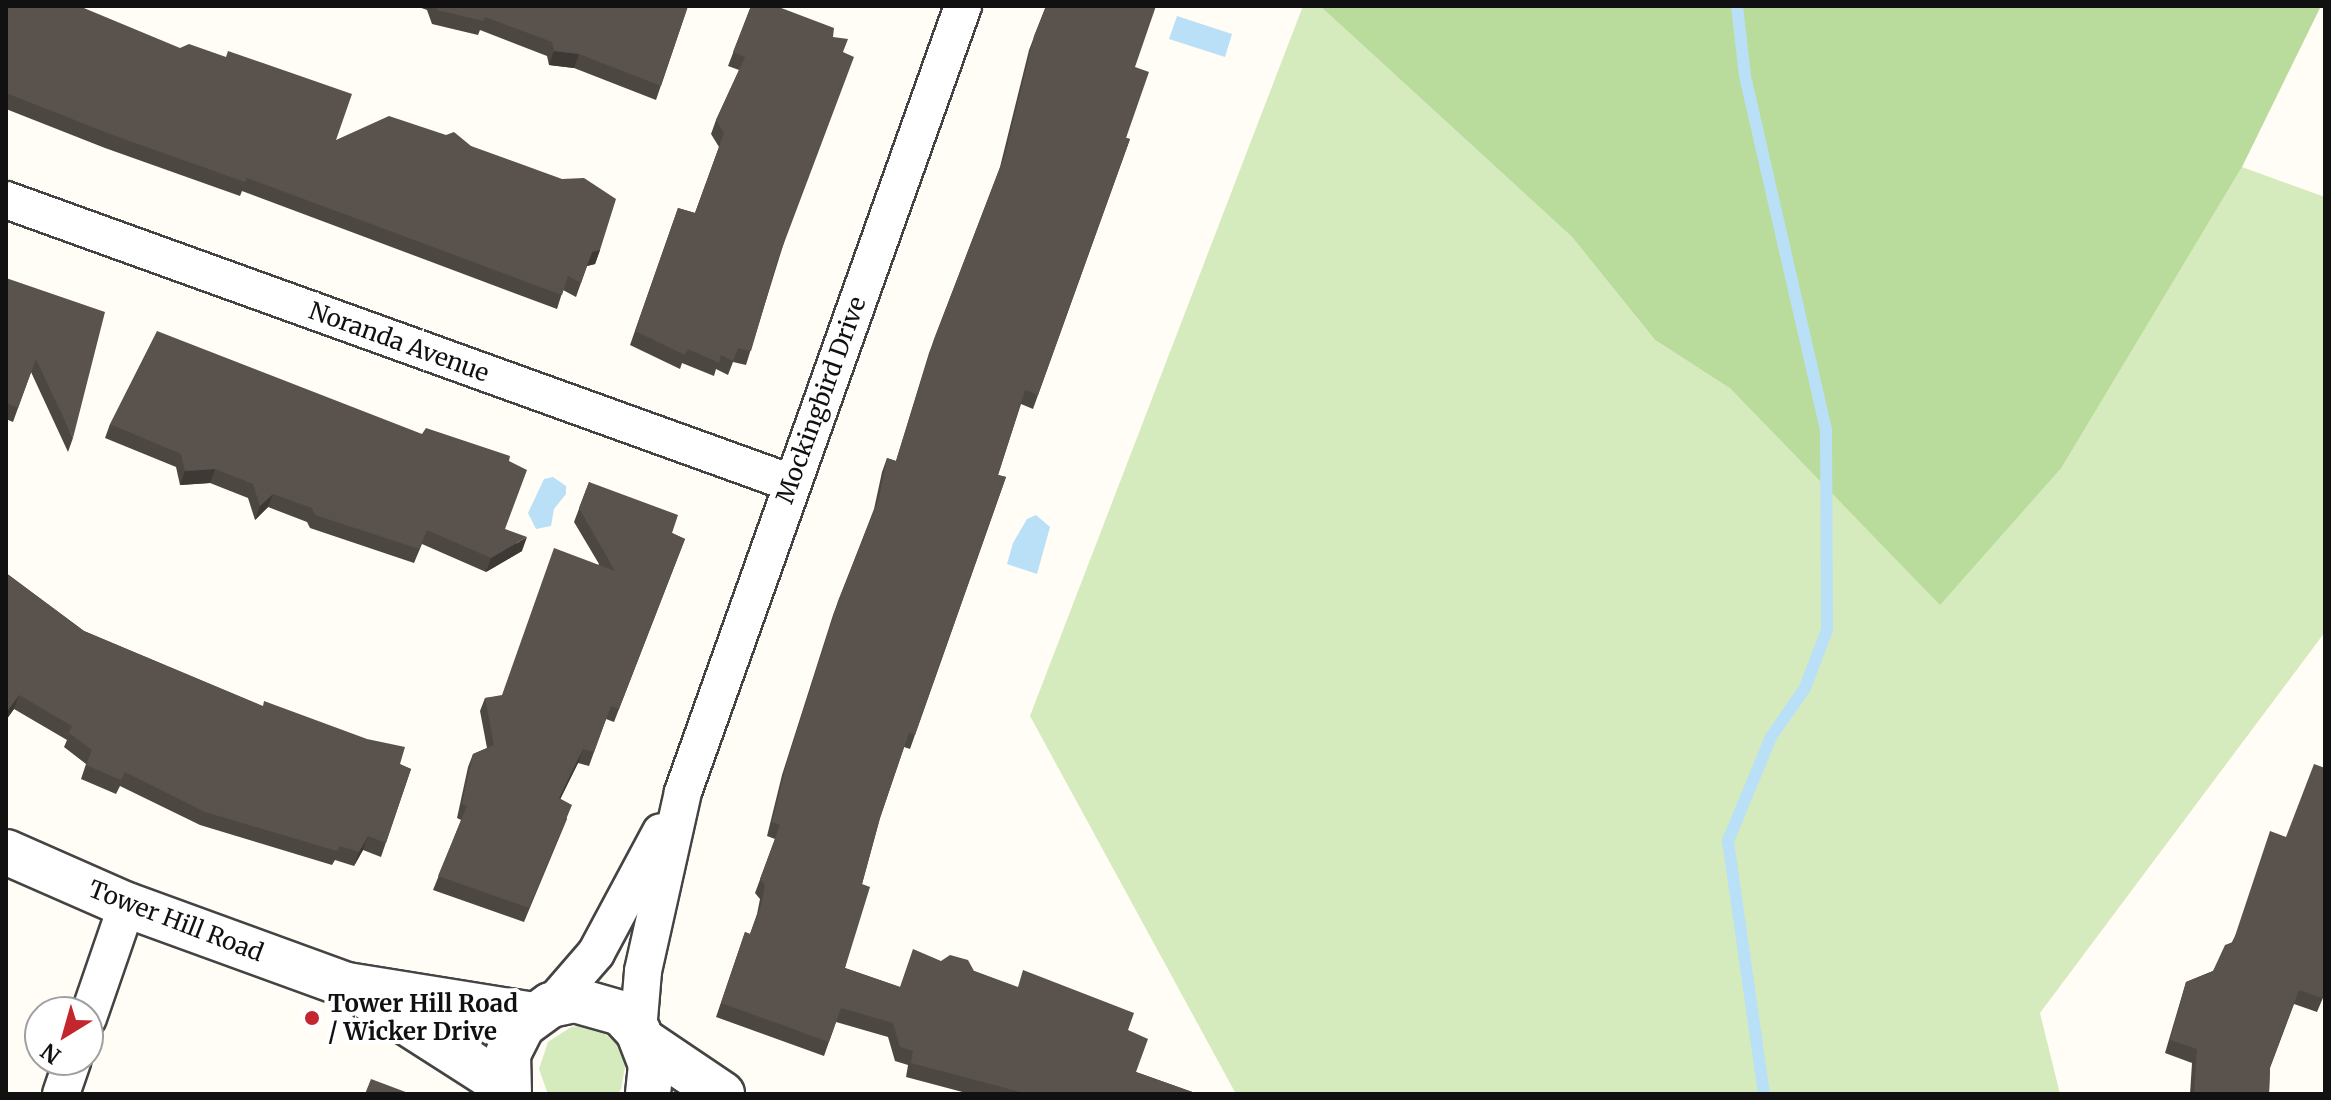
<!DOCTYPE html>
<html>
<head>
<meta charset="utf-8">
<style>
  body { margin:0 }
  #map { position:relative; width:2331px; height:1100px; overflow:hidden; background:#fffdf5; font-family:Merriweather,serif }
  div>[style] { position:absolute }
  .green>* { inset:0; background:#d5ebbd }
  .forest>* { inset:0; background:#b9dc9c }
  .water>* { inset:0; background:#b9e0f7 }
  .stream>* { height:12px; margin:-6px; padding:0 6px; transform-origin:6px; border-radius:6px; background:#b9e0f7 }
  .roads { filter:drop-shadow(2px 0 #444) drop-shadow(-2px 0 #444) drop-shadow(0 2px #444) drop-shadow(0 -2px #444) }
  .minor>* { height:36px; margin:-18px; padding:0 18px; transform-origin:18px; border-radius:18px; background:#fff }
  .tertiary>* { height:44px; margin:-22px; padding:0 22px; transform-origin:22px; border-radius:22px; background:#fff }
  .wall>* { inset:0; background:#4d4742 }
  .shaded-wall>* { inset:0; background:#3f3936 }
  .building>* { inset:0; background:#5a524d }
  .dots>* { width:22px; height:22px; translate:-50% -50%; box-sizing:border-box; border:4px solid #fff; border-radius:50% }
  span { translate:-50% -50%; white-space:nowrap; text-align:center; line-height:1.15; -webkit-text-stroke:8px #fff; paint-order:stroke }
  .street-label { font-size:24px; color:#111 }
  .poi-label { font-size:24px; color:#111; font-weight:700 }
  .left { translate:0 -50%; text-align:left }
  .frame { position:absolute; inset:0; border:8px solid #111; pointer-events:none }
  .north { position:absolute; left:24px; top:996px; width:80px; height:80px; box-sizing:border-box; background:#fff; border:2px solid #a0a0a0; border-radius:50%; rotate:217deg; font-size:22px; font-weight:700; line-height:32px; text-align:center; color:#111 }
  .north::after { content:''; display:block; margin:auto; width:28px; height:36px; background:#c4262e; clip-path:polygon(50% 0,100% 100%,50% 72%,0 100%) }
</style>
</head>
<body>
<div id="map">
  <div class="green">
    <i style="clip-path:polygon(1303px 6px,1320px 6px,1572px 237px,1655px 340px,1731px 389px,2062px 467px,2242px 167px,2325px 197px,2325px 632px,2040px 1013px,2060px 1094px,1236px 1094px,1030px 716px)"></i>
    <i style="clip-path:polygon(585px 1025px,599px 1029px,621px 1047px,626px 1062px,621px 1089px,618px 1094px,548px 1094px,539px 1069px,548px 1042px,571px 1027px)"></i>
  </div>
  <div class="forest">
    <i style="clip-path:polygon(1320px 6px,2321px 6px,2242px 167px,2062px 467px,1940px 605px,1731px 389px,1655px 340px,1572px 237px)"></i>
  </div>
  <div class="water">
    <i style="clip-path:polygon(1177px 16px,1232px 34px,1225px 57px,1169px 39px)"></i>
    <i style="clip-path:polygon(553px 477px,566px 486px,566px 494px,554px 509px,551px 526px,536px 529px,528px 513px,544px 479px)"></i>
    <i style="clip-path:polygon(1036px 515px,1050px 527px,1037px 574px,1007px 564px,1013px 543px,1027px 519px)"></i>
  </div>
  <div class="stream">
    <i style="left:1737px;top:6px;width:70px;rotate:83.5deg"></i>
    <i style="left:1745px;top:76px;width:363px;rotate:77.1deg"></i>
    <i style="left:1826px;top:430px;width:200px;rotate:89.7deg"></i>
    <i style="left:1827px;top:630px;width:62px;rotate:110.8deg"></i>
    <i style="left:1805px;top:688px;width:60px;rotate:124.8deg"></i>
    <i style="left:1771px;top:737px;width:113px;rotate:112.5deg"></i>
    <i style="left:1728px;top:841px;width:256px;rotate:81.9deg"></i>
  </div>
  <div class="roads">
    <div class="minor">
      <i style="left:6px;top:200px;width:834px;rotate:19.82deg"></i>
      <i style="left:551px;top:1005px;width:69px;rotate:-49.1deg"></i>
      <i style="left:596px;top:953px;width:137px;rotate:-61.8deg"></i>
      <i style="left:88px;top:1018px;width:120px;rotate:-71deg"></i>
      <i style="left:638px;top:1031px;width:60px;rotate:-85.2deg"></i>
      <i style="left:643px;top:971px;width:183px;rotate:-77.4deg"></i>
      <i style="left:683px;top:792px;width:834px;rotate:-70.39deg"></i>
      <i style="left:61px;top:1094px;width:36px;rotate:-71deg"></i>
    </div>
    <div class="tertiary">
      <i style="left:6px;top:852px;width:132px;rotate:23.7deg"></i>
      <i style="left:127px;top:905px;width:234px;rotate:20deg"></i>
      <i style="left:347px;top:985px;width:189px;rotate:9.1deg"></i>
      <i style="left:370px;top:999px;width:161px;rotate:32.6deg"></i>
      <i style="left:645px;top:1042px;width:93px;rotate:34deg"></i>
      <i style="left:509px;top:1094px;width:40px;rotate:-91.4deg"></i>
      <i style="left:508px;top:1054px;width:33px;rotate:-63deg"></i>
      <i style="left:523px;top:1025px;width:34px;rotate:-36deg"></i>
      <i style="left:551px;top:1005px;width:25px;rotate:-12deg"></i>
      <i style="left:575px;top:1000px;width:48px;rotate:15.8deg"></i>
      <i style="left:621px;top:1013px;width:25px;rotate:47deg"></i>
      <i style="left:638px;top:1031px;width:36px;rotate:69deg"></i>
      <i style="left:651px;top:1065px;width:29px;rotate:96deg"></i>
    </div>
  </div>
  <div class="wall">
    <i style="clip-path:polygon(6px 6px,336px 140px,471px 146px,600px 250px,595px 264px,587px 266px,576px 297px,563px 290px,557px 309px,242px 191px,240px 196px,105px 148px,6px 109px)"></i>
    <i style="clip-path:polygon(416px 6px,688px 6px,656px 100px,574px 68px,549px 65px,547px 56px,480px 30px,478px 35px,432px 24px,427px 10px)"></i>
    <i style="clip-path:polygon(751px 6px,833px 37px,843px 52px,746px 365px,733px 362px,728px 375px,716px 369px,714px 376px,682px 363px,680px 369px,630px 345px,678px 208px,695px 213px,719px 147px,711px 134px,716px 120px,739px 70px,728px 66px)"></i>
    <i style="clip-path:polygon(1046px 6px,1135px 67px,1126px 138px,1130px 139px,1033px 409px,1021px 404px,998px 475px,1006px 477px,910px 749px,904px 747px,880px 818px,862px 884px,845px 968px,900px 987px,941px 961px,974px 971px,1128px 1030px,1136px 1072px,1198px 1094px,970px 1094px,906px 1077px,908px 1065px,895px 1061px,888px 1037px,836px 1022px,824px 1056px,716px 1017px,745px 932px,750px 934px,757px 914px,760px 899px,755px 893px,775px 839px,767px 836px,782px 775px,833px 615px,874px 509px,882px 472px,887px 458px,896px 461px,929px 353px,1000px 167px,1029px 50px)"></i>
    <i style="clip-path:polygon(6px 278px,73px 438px,68px 452px,31px 372px,13px 422px,6px 419px)"></i>
    <i style="clip-path:polygon(110px 424px,422px 434px,509px 461px,505px 529px,522px 551px,486px 572px,422px 544px,414px 563px,310px 528px,307px 522px,268px 507px,255px 520px,248px 498px,210px 483px,180px 485px,176px 467px,105px 438px)"></i>
    <i style="clip-path:polygon(589px 482px,672px 533px,685px 539px,614px 722px,606px 719px,589px 766px,578px 763px,560px 799px,567px 819px,524px 922px,433px 890px,461px 820px,457px 818px,468px 767px,473px 754px,487px 748px,480px 711px,485px 698px,502px 696px,599px 564px,574px 522px)"></i>
    <i style="clip-path:polygon(6px 573px,84px 631px,411px 769px,381px 857px,363px 850px,354px 866px,335px 860px,332px 865px,200px 825px,120px 786px,116px 794px,81px 779px,86px 764px,64px 747px,67px 740px,14px 709px,6px 720px)"></i>
    <i style="clip-path:polygon(2286px 837px,2325px 993px,2317px 1012px,2294px 1004px,2270px 1068px,2269px 1094px,2190px 1094px,2192px 1063px,2165px 1053px,2186px 982px,2213px 971px,2232px 942px)"></i>
  </div>
  <div class="shaded-wall">
    <i style="clip-path:polygon(554px 51px,579px 54px,574px 68px,549px 65px)"></i>
    <i style="clip-path:polygon(600px 250px,595px 264px,587px 266px,592px 252px)"></i>
    <i style="clip-path:polygon(215px 469px,210px 483px,180px 485px,185px 471px)"></i>
    <i style="clip-path:polygon(273px 494px,268px 507px,255px 520px,260px 506px)"></i>
    <i style="clip-path:polygon(527px 537px,522px 551px,486px 572px,491px 558px)"></i>
    <i style="clip-path:polygon(19px 695px,14px 709px,6px 720px,6px 713px)"></i>
    <i style="clip-path:polygon(583px 749px,578px 763px,554px 812px,559px 798px)"></i>
    <i style="clip-path:polygon(368px 836px,363px 850px,354px 866px,359px 852px)"></i>
  </div>
  <div class="building">
    <i style="clip-path:polygon(6px 6px,79px 6px,180px 48px,189px 44px,226px 57px,228px 51px,352px 94px,336px 140px,389px 116px,446px 135px,454px 132px,471px 146px,562px 179px,584px 178px,616px 199px,600px 250px,592px 252px,581px 283px,568px 276px,562px 295px,247px 178px,245px 182px,110px 134px,6px 93px)"></i>
    <i style="clip-path:polygon(436px 6px,688px 6px,661px 86px,579px 54px,554px 51px,552px 42px,485px 17px,483px 21px,437px 10px)"></i>
    <i style="clip-path:polygon(751px 6px,776px 6px,834px 28px,833px 37px,848px 39px,843px 52px,854px 57px,778px 259px,751px 351px,738px 348px,733px 361px,721px 355px,719px 363px,688px 349px,685px 355px,635px 331px,678px 208px,695px 213px,724px 133px,716px 120px,745px 57px,733px 52px)"></i>
    <i style="clip-path:polygon(1046px 6px,1156px 6px,1135px 67px,1149px 72px,1126px 138px,1130px 139px,1038px 395px,1025px 390px,998px 475px,1006px 477px,915px 735px,909px 733px,880px 818px,862px 884px,870px 887px,845px 968px,900px 987px,913px 949px,941px 961px,950px 955px,968px 960px,974px 971px,1018px 987px,1023px 970px,1134px 1013px,1128px 1030px,1148px 1039px,1136px 1072px,1198px 1094px,1028px 1094px,911px 1063px,913px 1051px,900px 1047px,893px 1023px,841px 1008px,829px 1042px,721px 1003px,745px 932px,750px 934px,762px 902px,765px 885px,760px 879px,780px 825px,772px 822px,787px 762px,838px 601px,879px 498px,887px 458px,896px 461px,934px 339px,1005px 155px,1034px 36px)"></i>
    <i style="clip-path:polygon(6px 278px,105px 312px,73px 438px,36px 359px,18px 408px,6px 403px)"></i>
    <i style="clip-path:polygon(157px 331px,422px 434px,426px 428px,510px 456px,509px 461px,527px 470px,505px 529px,527px 537px,491px 558px,427px 530px,419px 549px,315px 515px,312px 508px,273px 494px,260px 506px,253px 484px,215px 469px,185px 471px,181px 454px,110px 424px)"></i>
    <i style="clip-path:polygon(589px 482px,678px 515px,672px 533px,685px 539px,619px 709px,611px 706px,594px 752px,583px 749px,559px 798px,572px 805px,529px 908px,438px 876px,467px 806px,462px 804px,473px 754px,494px 745px,485px 698px,502px 695px,554px 548px,615px 571px,579px 508px)"></i>
    <i style="clip-path:polygon(6px 573px,84px 631px,263px 706px,264px 701px,367px 739px,405px 747px,400px 764px,411px 769px,386px 843px,368px 836px,359px 852px,340px 846px,337px 851px,205px 812px,125px 772px,121px 780px,86px 765px,92px 750px,69px 733px,72px 726px,19px 695px,6px 713px)"></i>
    <i style="clip-path:polygon(2314px 764px,2325px 768px,2325px 992px,2322px 998px,2299px 990px,2270px 1067px,2269px 1094px,2194px 1094px,2197px 1049px,2170px 1040px,2186px 982px,2213px 971px,2225px 945px,2233px 942px,2270px 831px,2286px 837px)"></i>
    <i style="clip-path:polygon(371px 1079px,411px 1094px,365px 1094px)"></i>
  </div>
  <div class="dots">
    <i style="left:312px;top:1018px;background:#c4262e"></i>
  </div>
  <div class="street-label">
    <span style="left:399px;top:342px;rotate:20deg">Noranda Avenue</span>
    <span style="left:821px;top:400px;rotate:-70deg">Mockingbird Drive</span>
    <span style="left:176px;top:921px;rotate:21deg">Tower Hill Road</span>
  </div>
  <div class="poi-label">
    <span class="left" style="left:328px;top:1018px">Tower Hill Road<br>/ Wicker Drive</span>
  </div>
  <div class="frame"></div>
  <div class="north">N</div>
</div>
</body>
</html>
